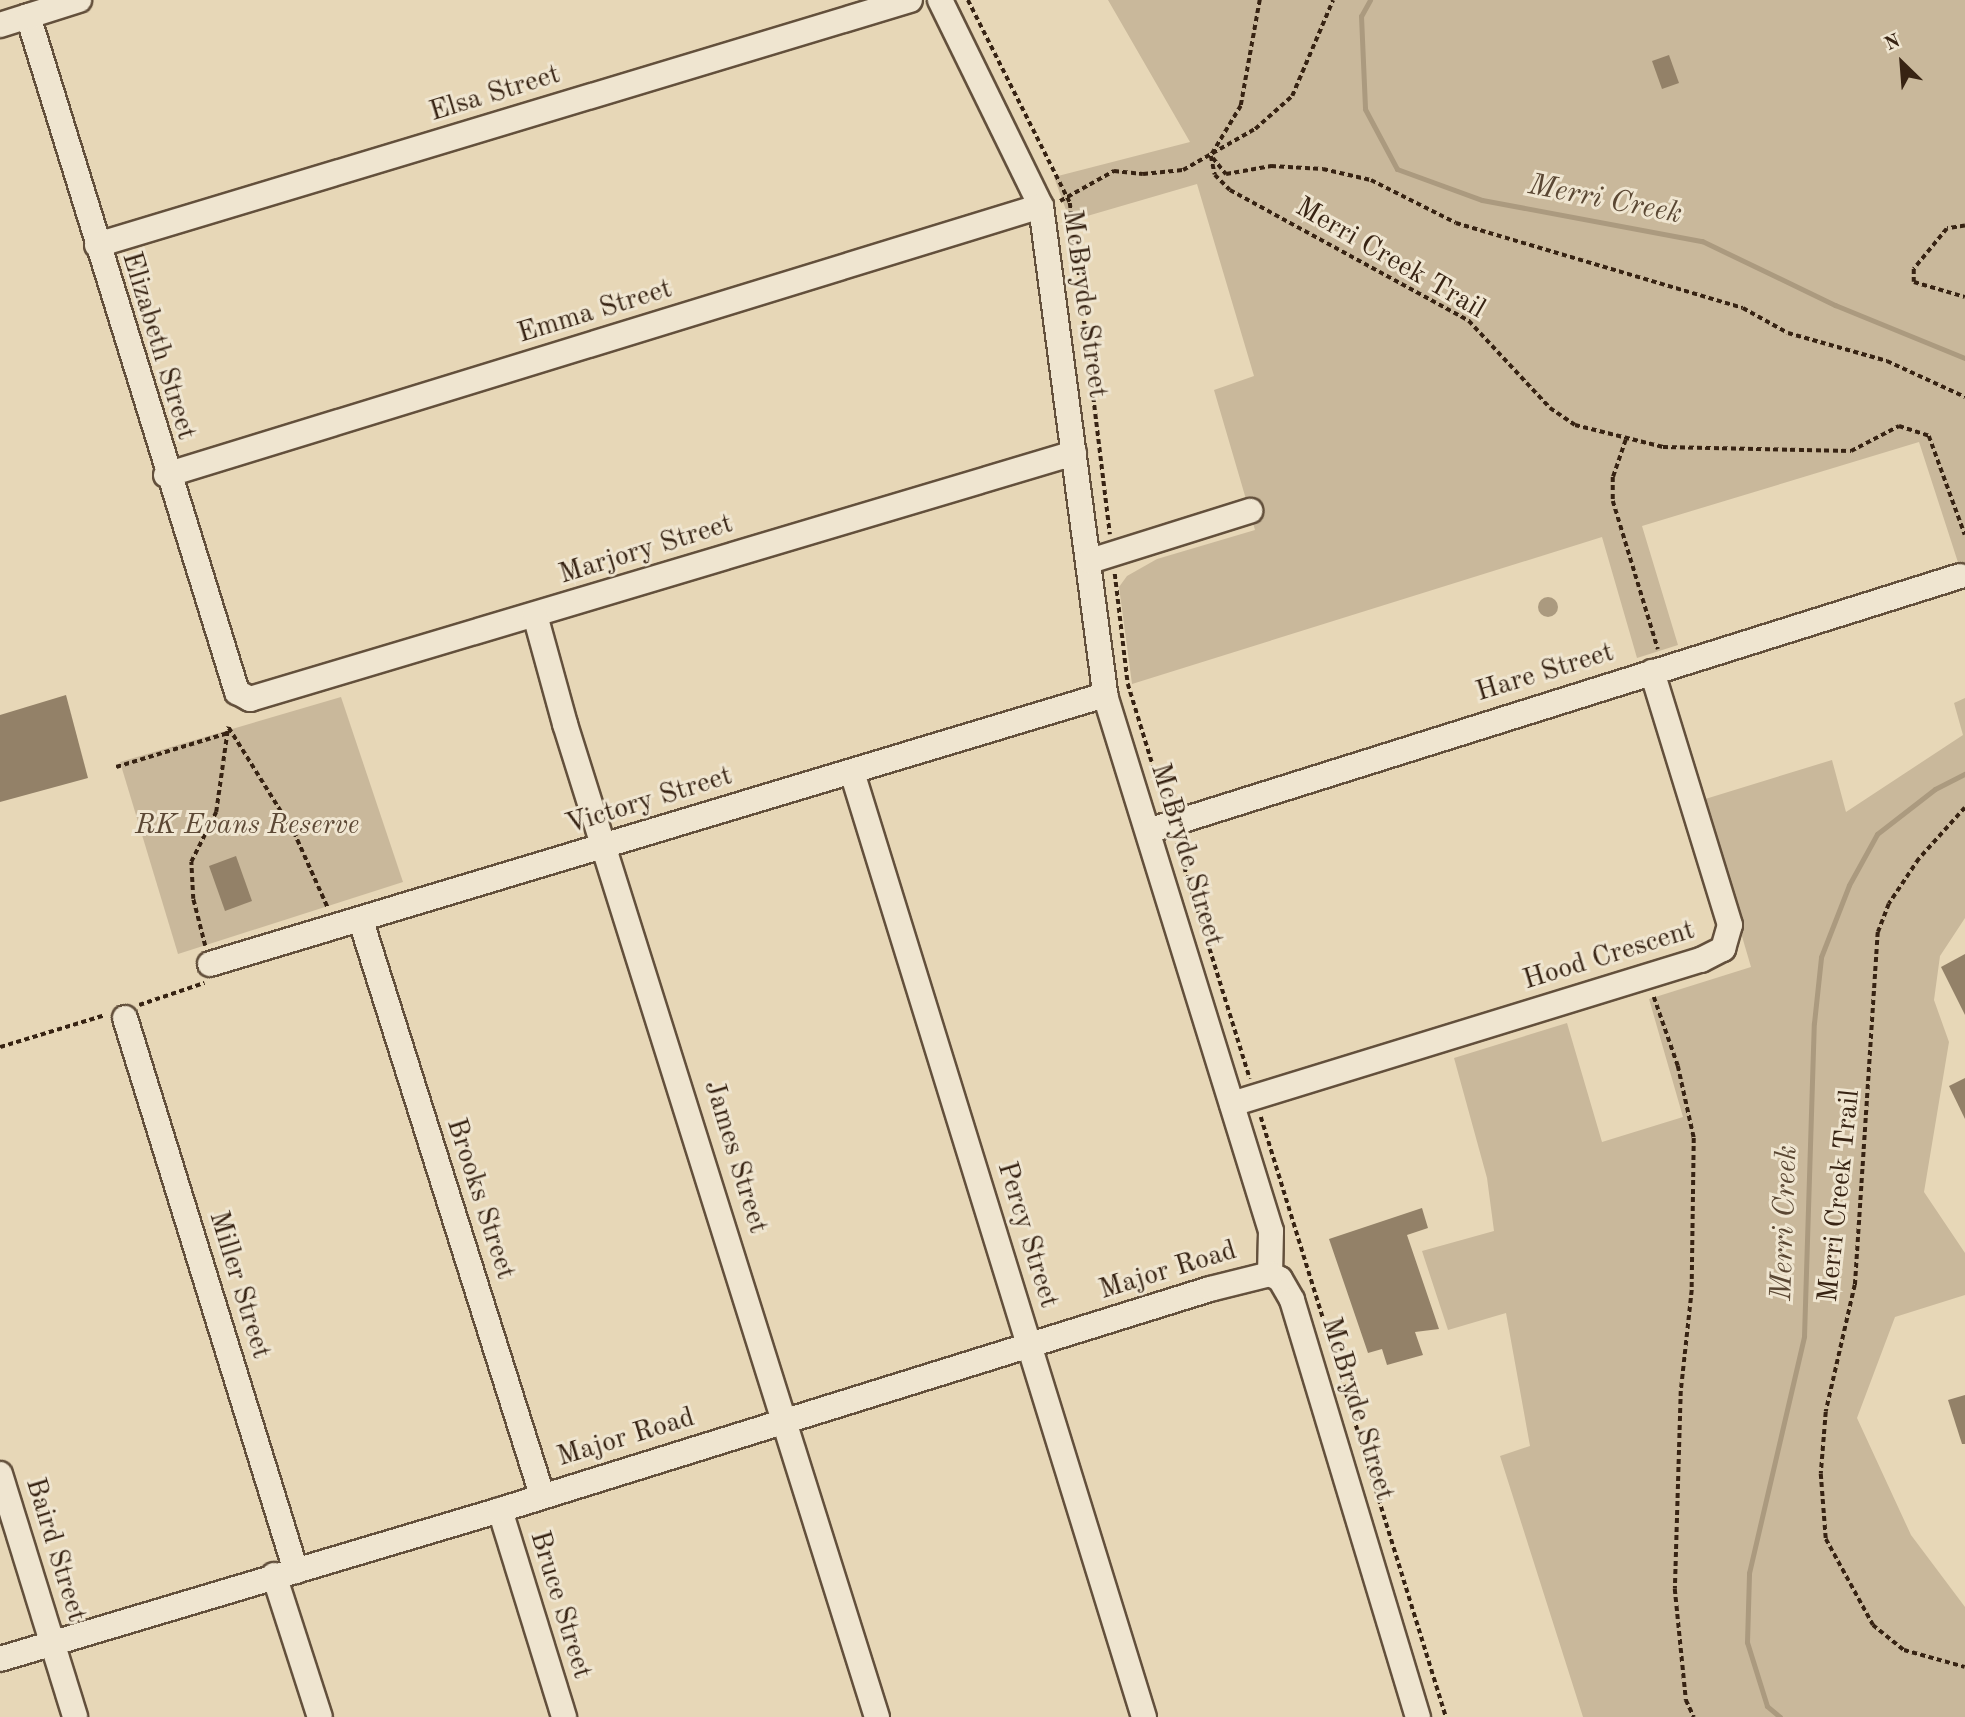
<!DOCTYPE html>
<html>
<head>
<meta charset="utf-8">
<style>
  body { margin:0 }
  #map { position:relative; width:1965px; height:1717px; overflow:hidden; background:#e7d7b7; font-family:"Old Standard TT",serif }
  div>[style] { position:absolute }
  .green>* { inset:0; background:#c9b89b }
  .water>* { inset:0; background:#ab9a7f }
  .round { border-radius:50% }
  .stream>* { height:5px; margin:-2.5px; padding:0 2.5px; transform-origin:2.5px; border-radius:2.5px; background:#ab9a7f }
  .building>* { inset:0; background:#938168 }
  .path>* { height:3.5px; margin-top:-1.75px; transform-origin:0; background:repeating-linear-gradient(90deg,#372313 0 5px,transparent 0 8.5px) }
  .roads { filter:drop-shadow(2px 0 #63503c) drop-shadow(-2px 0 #63503c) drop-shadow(0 2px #63503c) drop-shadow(0 -2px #63503c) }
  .minor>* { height:24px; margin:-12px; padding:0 12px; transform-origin:12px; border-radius:12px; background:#efe5d0 }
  span { translate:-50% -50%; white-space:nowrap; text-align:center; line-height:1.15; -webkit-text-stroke:6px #efe5d0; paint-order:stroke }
  .street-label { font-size:28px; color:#372313 }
  .park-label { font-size:28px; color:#5c4835; font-style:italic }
  .water-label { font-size:30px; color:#5a4733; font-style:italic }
  .north { position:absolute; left:1867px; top:28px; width:70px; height:70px; -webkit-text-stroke:5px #efe5d0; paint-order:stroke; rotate:335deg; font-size:19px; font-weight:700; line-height:28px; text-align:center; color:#372313 }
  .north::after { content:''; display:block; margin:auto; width:24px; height:32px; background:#372313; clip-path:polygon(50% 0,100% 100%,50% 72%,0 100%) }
</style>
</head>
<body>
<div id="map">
  <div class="green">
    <i style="clip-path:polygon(1108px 0,1965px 0,1965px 584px,1919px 442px,1642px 526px,1678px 645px,1637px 658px,1602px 537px,1132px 684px,1119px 587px,1127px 576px,1157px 559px,1255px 530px,1214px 390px,1254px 376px,1197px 184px,1070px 221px,1054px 177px,1190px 142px)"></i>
    <i style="clip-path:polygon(341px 697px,403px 882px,178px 954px,120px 762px)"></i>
    <i style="clip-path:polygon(1965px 698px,1965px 918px,1940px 956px,1934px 1000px,1949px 1042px,1924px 1192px,1965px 1253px,1965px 1295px,1895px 1317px,1857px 1418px,1911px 1535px,1965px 1607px,1965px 1717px,1583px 1717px,1500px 1456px,1530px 1446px,1506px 1313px,1448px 1330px,1422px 1251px,1494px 1231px,1487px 1178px,1454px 1058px,1567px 1023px,1602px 1142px,1683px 1117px,1649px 999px,1751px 967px,1702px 800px,1832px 760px,1846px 812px,1963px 735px,1954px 703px)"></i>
  </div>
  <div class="water">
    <i class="round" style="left:1538px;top:597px;width:20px;height:20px"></i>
  </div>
  <div class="stream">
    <i style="left:1370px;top:0;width:18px;rotate:119deg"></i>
    <i style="left:1361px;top:16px;width:93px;rotate:87.5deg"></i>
    <i style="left:1365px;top:109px;width:68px;rotate:61.9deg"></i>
    <i style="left:1397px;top:169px;width:90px;rotate:20deg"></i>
    <i style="left:1482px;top:200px;width:224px;rotate:10.6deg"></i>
    <i style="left:1702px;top:241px;width:148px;rotate:25.7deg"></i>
    <i style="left:1835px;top:305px;width:140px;rotate:22.2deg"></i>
    <i style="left:1780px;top:1717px;width:17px;rotate:-140deg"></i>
    <i style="left:1767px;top:1706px;width:67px;rotate:-107.4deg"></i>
    <i style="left:1747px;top:1642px;width:69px;rotate:-88.3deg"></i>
    <i style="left:1749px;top:1573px;width:243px;rotate:-76.9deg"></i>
    <i style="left:1804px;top:1336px;width:313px;rotate:-88.2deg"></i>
    <i style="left:1814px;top:1023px;width:66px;rotate:-83.9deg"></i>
    <i style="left:1821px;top:957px;width:77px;rotate:-68.7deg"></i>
    <i style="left:1849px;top:885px;width:58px;rotate:-61.2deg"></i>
    <i style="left:1877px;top:834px;width:73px;rotate:-37.8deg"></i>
    <i style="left:1935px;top:789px;width:34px;rotate:-27deg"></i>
  </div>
  <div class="building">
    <i style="clip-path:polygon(1669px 55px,1679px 83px,1662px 89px,1652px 61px)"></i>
    <i style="clip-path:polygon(66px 695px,88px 778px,0 802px,0 715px)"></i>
    <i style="clip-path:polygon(236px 856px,252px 901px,225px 911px,209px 866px)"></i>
    <i style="clip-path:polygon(1965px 954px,1965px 1015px,1941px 967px)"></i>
    <i style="clip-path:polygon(1965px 1078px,1965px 1119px,1949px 1086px)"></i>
    <i style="clip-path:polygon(1422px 1208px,1428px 1228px,1407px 1235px,1439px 1329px,1415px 1332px,1423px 1355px,1387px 1365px,1382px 1349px,1368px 1353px,1329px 1239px)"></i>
    <i style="clip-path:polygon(1965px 1395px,1965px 1444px,1962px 1444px,1948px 1400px)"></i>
  </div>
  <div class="path">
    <i style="left:968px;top:0;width:227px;rotate:63.3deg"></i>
    <i style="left:1070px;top:203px;width:334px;rotate:83.1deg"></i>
    <i style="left:1260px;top:0;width:108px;rotate:100.2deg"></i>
    <i style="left:1241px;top:106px;width:58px;rotate:121deg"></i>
    <i style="left:1211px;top:156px;width:19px;rotate:78deg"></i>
    <i style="left:1215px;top:175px;width:21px;rotate:45deg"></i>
    <i style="left:1230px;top:190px;width:273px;rotate:28.7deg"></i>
    <i style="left:1469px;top:321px;width:119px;rotate:47deg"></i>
    <i style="left:1550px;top:408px;width:30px;rotate:34deg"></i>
    <i style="left:1575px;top:425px;width:91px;rotate:14deg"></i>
    <i style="left:1663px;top:447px;width:188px;rotate:1.2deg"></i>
    <i style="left:1851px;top:451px;width:54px;rotate:-27.5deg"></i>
    <i style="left:1899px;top:426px;width:32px;rotate:18deg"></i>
    <i style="left:1929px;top:436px;width:105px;rotate:70deg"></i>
    <i style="left:1213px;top:158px;width:21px;rotate:51deg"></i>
    <i style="left:1226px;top:174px;width:46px;rotate:-10.1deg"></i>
    <i style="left:1271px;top:166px;width:52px;rotate:3.3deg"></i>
    <i style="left:1323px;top:169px;width:49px;rotate:12.9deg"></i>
    <i style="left:1371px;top:180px;width:95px;rotate:26.8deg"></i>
    <i style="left:1456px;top:223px;width:299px;rotate:16.5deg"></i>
    <i style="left:1743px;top:308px;width:51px;rotate:29.1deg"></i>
    <i style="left:1788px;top:333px;width:103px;rotate:15.8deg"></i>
    <i style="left:1887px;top:361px;width:86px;rotate:24.8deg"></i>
    <i style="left:1060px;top:201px;width:62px;rotate:-29.1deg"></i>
    <i style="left:1114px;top:171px;width:29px;rotate:6deg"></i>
    <i style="left:1143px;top:174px;width:40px;rotate:-5.7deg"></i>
    <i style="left:1183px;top:170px;width:83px;rotate:-29.7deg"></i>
    <i style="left:1255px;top:129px;width:50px;rotate:-41.7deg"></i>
    <i style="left:1292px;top:96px;width:104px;rotate:-66.9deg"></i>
    <i style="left:1965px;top:226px;width:18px;rotate:171deg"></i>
    <i style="left:1947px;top:229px;width:52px;rotate:129.5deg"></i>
    <i style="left:1914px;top:269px;width:13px;rotate:90deg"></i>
    <i style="left:1914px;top:282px;width:53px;rotate:16.4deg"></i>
    <i style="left:1626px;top:440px;width:39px;rotate:109deg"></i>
    <i style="left:1613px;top:477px;width:24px;rotate:90deg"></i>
    <i style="left:1613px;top:501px;width:155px;rotate:73.1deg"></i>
    <i style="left:1115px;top:574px;width:111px;rotate:83.3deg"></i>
    <i style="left:1128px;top:684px;width:127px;rotate:73deg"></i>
    <i style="left:229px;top:728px;width:123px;rotate:58deg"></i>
    <i style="left:294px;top:832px;width:83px;rotate:65.9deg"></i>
    <i style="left:116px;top:767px;width:117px;rotate:-16.9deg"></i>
    <i style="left:1965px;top:808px;width:69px;rotate:132deg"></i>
    <i style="left:1919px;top:859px;width:54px;rotate:123.7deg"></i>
    <i style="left:1889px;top:904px;width:30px;rotate:111deg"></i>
    <i style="left:1878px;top:932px;width:354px;rotate:93.7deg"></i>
    <i style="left:1855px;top:1285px;width:130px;rotate:102.9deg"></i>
    <i style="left:1826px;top:1412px;width:62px;rotate:94.6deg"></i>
    <i style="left:1821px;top:1474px;width:65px;rotate:85.6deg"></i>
    <i style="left:1826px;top:1539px;width:98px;rotate:61.3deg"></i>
    <i style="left:1873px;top:1625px;width:40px;rotate:39deg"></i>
    <i style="left:1904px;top:1650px;width:63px;rotate:15.6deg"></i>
    <i style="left:1177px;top:843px;width:247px;rotate:72.8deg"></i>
    <i style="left:205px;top:946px;width:49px;rotate:-104.3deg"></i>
    <i style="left:193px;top:899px;width:37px;rotate:-93deg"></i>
    <i style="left:191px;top:862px;width:56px;rotate:-63.4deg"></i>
    <i style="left:216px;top:812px;width:86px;rotate:-82deg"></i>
    <i style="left:1654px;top:997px;width:73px;rotate:70.8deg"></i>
    <i style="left:1678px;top:1066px;width:74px;rotate:77.5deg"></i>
    <i style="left:1694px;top:1138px;width:152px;rotate:90.8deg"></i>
    <i style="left:1692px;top:1290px;width:102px;rotate:96.2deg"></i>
    <i style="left:1681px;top:1391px;width:198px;rotate:91.7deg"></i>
    <i style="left:1675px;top:1589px;width:112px;rotate:84.3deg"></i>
    <i style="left:1686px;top:1700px;width:19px;rotate:65deg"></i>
    <i style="left:139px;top:1005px;width:69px;rotate:-18.7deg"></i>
    <i style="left:0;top:1047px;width:110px;rotate:-16.9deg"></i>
    <i style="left:1261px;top:1117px;width:628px;rotate:72.86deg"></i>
  </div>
  <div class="roads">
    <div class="minor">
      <i style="left:940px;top:0;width:229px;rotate:63.9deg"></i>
      <i style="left:1041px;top:206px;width:493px;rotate:82.5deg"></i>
      <i style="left:1105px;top:695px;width:561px;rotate:72.79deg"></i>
      <i style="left:1271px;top:1231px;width:43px;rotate:91.3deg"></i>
      <i style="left:1270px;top:1274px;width:11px;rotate:27deg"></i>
      <i style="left:1280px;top:1279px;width:24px;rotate:60deg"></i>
      <i style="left:1292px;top:1300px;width:436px;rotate:73.2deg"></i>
      <i style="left:28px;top:16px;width:708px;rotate:72.82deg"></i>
      <i style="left:237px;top:692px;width:15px;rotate:28deg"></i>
      <i style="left:250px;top:699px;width:860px;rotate:-16.62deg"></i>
      <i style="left:0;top:25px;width:83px;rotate:-17.6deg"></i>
      <i style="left:97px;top:245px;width:849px;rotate:-16.77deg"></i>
      <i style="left:166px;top:475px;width:915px;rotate:-17.09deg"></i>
      <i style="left:1090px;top:561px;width:168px;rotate:-17.4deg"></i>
      <i style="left:535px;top:615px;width:113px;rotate:74.6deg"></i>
      <i style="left:565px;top:724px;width:1041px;rotate:72.56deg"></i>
      <i style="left:852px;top:772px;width:989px;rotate:72.83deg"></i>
      <i style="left:1148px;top:831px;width:851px;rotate:-17.43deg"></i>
      <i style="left:361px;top:921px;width:602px;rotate:72.5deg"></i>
      <i style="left:210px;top:964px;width:935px;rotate:-16.73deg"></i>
      <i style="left:125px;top:1018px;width:579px;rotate:72.82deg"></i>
      <i style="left:1232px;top:1104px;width:491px;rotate:-17.1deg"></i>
      <i style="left:1701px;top:960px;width:25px;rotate:-27deg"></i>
      <i style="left:1723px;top:949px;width:25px;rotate:-74deg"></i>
      <i style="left:1730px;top:925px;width:265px;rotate:-107.1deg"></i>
      <i style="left:0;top:1474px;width:254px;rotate:72.8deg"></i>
      <i style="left:500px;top:1510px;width:217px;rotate:72.8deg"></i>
      <i style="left:274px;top:1575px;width:149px;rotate:72.1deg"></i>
      <i style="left:0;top:1659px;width:522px;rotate:-16.59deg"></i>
      <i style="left:500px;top:1510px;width:744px;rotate:-17.29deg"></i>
      <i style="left:1210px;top:1289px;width:62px;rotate:-14deg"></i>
    </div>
  </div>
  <div class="street-label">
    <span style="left:495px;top:94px;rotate:-17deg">Elsa Street</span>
    <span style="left:1390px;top:259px;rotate:30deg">Merri Creek Trail</span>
    <span style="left:1084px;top:304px;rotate:82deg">McBryde Street</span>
    <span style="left:595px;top:312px;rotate:-17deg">Emma Street</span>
    <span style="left:158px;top:346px;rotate:73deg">Elizabeth Street</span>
    <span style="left:646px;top:550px;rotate:-17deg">Marjory Street</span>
    <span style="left:1545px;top:673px;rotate:-17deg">Hare Street</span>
    <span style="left:649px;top:801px;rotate:-17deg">Victory Street</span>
    <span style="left:1186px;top:855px;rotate:73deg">McBryde Street</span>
    <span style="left:1609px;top:956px;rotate:-17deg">Hood Crescent</span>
    <span style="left:735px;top:1157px;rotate:73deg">James Street</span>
    <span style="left:1840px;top:1196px;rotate:-84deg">Merri Creek Trail</span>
    <span style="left:480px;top:1199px;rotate:72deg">Brooks Street</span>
    <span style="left:1027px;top:1235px;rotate:73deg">Percy Street</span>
    <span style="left:1168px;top:1271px;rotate:-17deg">Major Road</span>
    <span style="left:239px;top:1285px;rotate:73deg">Miller Street</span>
    <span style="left:1357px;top:1409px;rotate:73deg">McBryde Street</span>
    <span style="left:626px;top:1438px;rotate:-17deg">Major Road</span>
    <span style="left:55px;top:1550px;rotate:73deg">Baird Street</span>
    <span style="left:560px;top:1605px;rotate:73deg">Bruce Street</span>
  </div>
  <div class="park-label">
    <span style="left:247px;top:826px">RK Evans Reserve</span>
  </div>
  <div class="water-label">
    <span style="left:1605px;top:200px;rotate:11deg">Merri Creek</span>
    <span style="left:1785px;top:1223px;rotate:-88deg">Merri Creek</span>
  </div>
  <div class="north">N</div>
</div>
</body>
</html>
